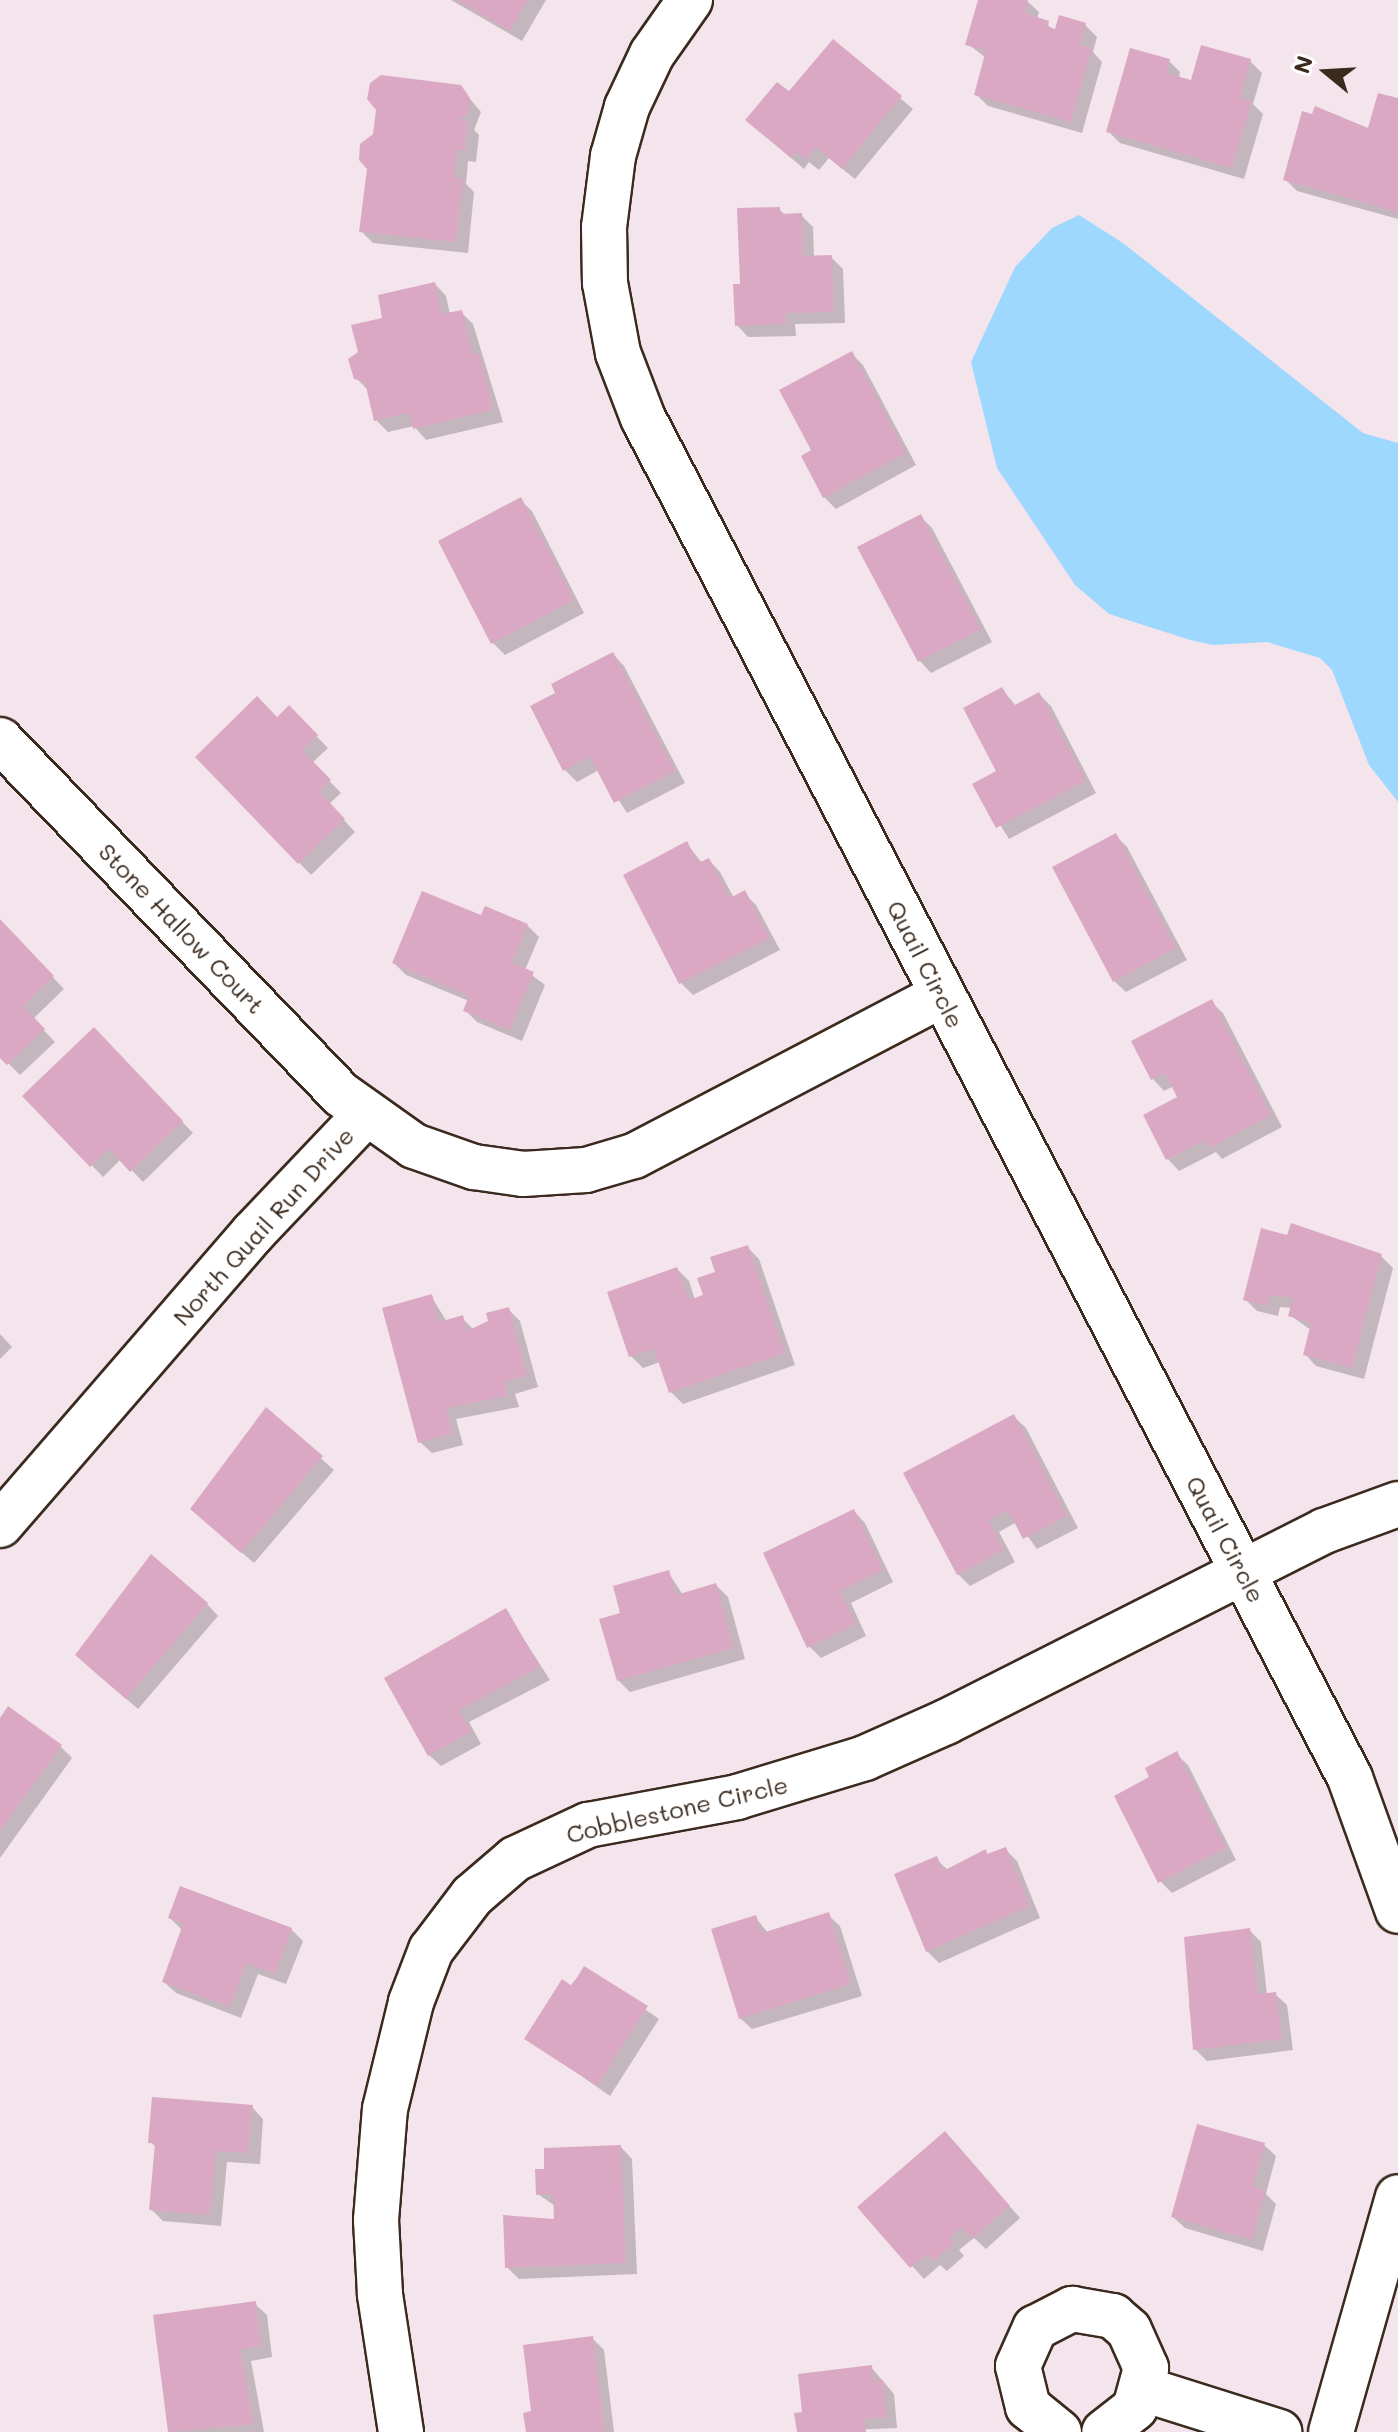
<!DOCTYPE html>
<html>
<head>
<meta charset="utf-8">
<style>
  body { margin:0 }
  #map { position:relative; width:1398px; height:2432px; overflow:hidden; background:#f4e5ed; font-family:Mali,sans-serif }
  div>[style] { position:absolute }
  .water>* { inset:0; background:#9fd8ff }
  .shadow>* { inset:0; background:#0003 }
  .building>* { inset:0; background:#dba8c4 }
  .roads { filter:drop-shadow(2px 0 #3b2a1e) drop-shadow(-2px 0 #3b2a1e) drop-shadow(0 2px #3b2a1e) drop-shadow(0 -2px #3b2a1e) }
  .minor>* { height:44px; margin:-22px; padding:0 22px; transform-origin:22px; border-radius:22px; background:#fff }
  span { translate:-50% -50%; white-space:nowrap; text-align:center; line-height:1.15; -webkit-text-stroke:6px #fff; paint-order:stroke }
  .street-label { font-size:24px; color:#3b2a1e }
  .north { position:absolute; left:1286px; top:32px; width:80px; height:80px; -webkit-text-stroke:6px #fff; paint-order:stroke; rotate:288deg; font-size:22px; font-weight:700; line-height:32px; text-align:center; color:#3b2a1e }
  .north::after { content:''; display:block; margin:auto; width:28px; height:36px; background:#3b2a1e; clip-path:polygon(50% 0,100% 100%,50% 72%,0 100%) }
</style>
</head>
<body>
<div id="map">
  <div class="water">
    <i style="clip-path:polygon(1079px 215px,1123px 243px,1363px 433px,1398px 443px,1398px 802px,1369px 765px,1332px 670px,1320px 658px,1267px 642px,1213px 645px,1190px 640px,1109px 614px,1075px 585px,997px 468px,971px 362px,1015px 267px,1052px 228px)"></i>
  </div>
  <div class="shadow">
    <i style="clip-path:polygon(451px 0,546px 0,522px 41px)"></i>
    <i style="clip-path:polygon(980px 0,1027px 1px,1039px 12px,1037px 19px,1057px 31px,1085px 25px,1097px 37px,1093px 52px,1102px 62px,1082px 133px,988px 106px,976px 94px,986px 58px,968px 44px)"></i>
    <i style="clip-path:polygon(833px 41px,913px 109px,855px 179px,829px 158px,819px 170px,809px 162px,804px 169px,747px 120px,789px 94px)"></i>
    <i style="clip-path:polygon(1169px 61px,1180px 72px,1179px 79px,1192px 82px,1250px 61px,1262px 73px,1253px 104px,1263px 114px,1244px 179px,1120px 143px,1108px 131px)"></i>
    <i style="clip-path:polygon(460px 87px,481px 112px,474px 130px,479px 135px,476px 162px,468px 161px,466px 184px,474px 192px,468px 253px,373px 243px,361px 231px)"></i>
    <i style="clip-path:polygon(1398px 100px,1398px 219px,1297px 191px,1285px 179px,1370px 131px)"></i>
    <i style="clip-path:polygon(779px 209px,786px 216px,801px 215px,813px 227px,814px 258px,832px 258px,843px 269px,845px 323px,795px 324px,796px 336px,748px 337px,737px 325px,742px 286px)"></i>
    <i style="clip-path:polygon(435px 284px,446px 296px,450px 314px,461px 312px,473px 324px,503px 422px,426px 440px,414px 426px,388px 432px,376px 420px,368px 390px,355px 377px,360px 352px,385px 319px)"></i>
    <i style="clip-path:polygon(851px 353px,863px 365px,916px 465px,836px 509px,824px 497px,814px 451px)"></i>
    <i style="clip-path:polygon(520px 500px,532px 511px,584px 613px,505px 655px,493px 643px)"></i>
    <i style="clip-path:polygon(920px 516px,932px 528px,992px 642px,931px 673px,920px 661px,860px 548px)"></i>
    <i style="clip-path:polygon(613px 654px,624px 666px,685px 783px,627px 813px,599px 770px,577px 782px,565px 770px,558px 694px)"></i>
    <i style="clip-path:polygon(1002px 689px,1016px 706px,1039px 694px,1051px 706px,1096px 793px,1009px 839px,975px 784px,998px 772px)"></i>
    <i style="clip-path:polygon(289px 708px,328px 748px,312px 763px,341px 793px,329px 804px,355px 832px,311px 875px,198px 757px,277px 720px)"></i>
    <i style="clip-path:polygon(1115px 835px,1127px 847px,1187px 960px,1126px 992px,1114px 981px)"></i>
    <i style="clip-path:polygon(687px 844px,702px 863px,709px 860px,720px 872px,734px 898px,744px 893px,756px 905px,780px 950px,693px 995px,681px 983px,625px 875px)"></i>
    <i style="clip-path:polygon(482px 918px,527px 925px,539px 937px,525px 970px,545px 985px,522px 1041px,477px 1022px,465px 1010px,469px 1001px,406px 975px,394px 963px)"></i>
    <i style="clip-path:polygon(0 921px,64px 989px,33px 1019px,55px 1042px,20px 1075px,0 1055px)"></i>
    <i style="clip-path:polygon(1211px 1002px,1223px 1013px,1282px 1127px,1222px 1159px,1216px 1152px,1179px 1171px,1168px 1159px,1180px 1098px,1174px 1086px,1164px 1091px,1153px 1079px)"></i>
    <i style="clip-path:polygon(94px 1030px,193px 1133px,143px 1182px,121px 1159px,103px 1177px,25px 1096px)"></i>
    <i style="clip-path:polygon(747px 1247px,759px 1259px,795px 1365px,683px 1404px,671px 1392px,660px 1362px,643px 1368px,631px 1356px,677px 1269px,689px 1281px,695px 1300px,705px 1296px,718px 1273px)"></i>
    <i style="clip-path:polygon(1381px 1256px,1393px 1268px,1364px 1379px,1316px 1366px,1305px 1354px,1311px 1330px,1291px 1316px,1293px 1308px,1280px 1307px,1278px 1316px,1257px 1311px,1245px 1299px)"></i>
    <i style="clip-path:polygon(431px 1296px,447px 1322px,462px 1318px,474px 1330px,508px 1309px,520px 1321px,538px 1387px,515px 1394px,519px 1407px,456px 1419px,463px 1445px,432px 1453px,420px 1442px)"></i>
    <i style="clip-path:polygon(0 1334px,12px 1347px,0 1359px)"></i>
    <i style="clip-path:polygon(266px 1410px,334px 1470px,254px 1563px,205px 1521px)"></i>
    <i style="clip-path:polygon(1014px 1417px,1026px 1428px,1078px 1528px,1037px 1549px,1017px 1522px,999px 1532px,1015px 1562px,970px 1586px,958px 1574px)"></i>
    <i style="clip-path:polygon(854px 1511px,865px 1523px,893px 1582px,851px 1603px,866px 1636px,821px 1658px,809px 1646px)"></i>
    <i style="clip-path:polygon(668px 1572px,683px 1595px,716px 1585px,728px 1597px,745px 1659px,630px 1692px,618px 1680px,623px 1615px)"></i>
    <i style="clip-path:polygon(207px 1604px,218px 1616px,138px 1709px,89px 1667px)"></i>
    <i style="clip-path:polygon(506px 1611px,550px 1680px,469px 1722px,481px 1744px,441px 1766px,429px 1755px)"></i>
    <i style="clip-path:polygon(0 1719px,61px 1747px,72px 1758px,0 1858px)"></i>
    <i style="clip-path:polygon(1176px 1754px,1188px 1765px,1236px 1860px,1172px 1893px,1160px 1881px,1152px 1778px)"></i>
    <i style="clip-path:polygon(1005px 1849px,1017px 1861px,1040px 1918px,939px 1963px,927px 1951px,936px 1859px,948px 1870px,985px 1852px,989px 1855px)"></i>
    <i style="clip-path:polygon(828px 1915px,840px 1926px,862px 1996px,752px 2029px,740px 2018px,755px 1917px,768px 1933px)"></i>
    <i style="clip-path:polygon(170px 1918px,291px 1929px,303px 1941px,286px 1984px,258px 1974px,241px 2018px,176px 1993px,164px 1982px,183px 1931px)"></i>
    <i style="clip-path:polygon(1249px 1930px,1261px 1942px,1267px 1995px,1275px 1994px,1287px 2005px,1293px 2050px,1207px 2061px,1195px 2049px,1189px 2005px)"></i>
    <i style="clip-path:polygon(585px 1968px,659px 2019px,610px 2096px,527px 2038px)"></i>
    <i style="clip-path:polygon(252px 2107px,263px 2119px,260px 2164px,227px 2162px,221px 2226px,163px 2221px,151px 2209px,157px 2148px,150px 2142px)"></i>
    <i style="clip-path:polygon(957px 2145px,1020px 2218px,986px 2249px,974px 2238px,959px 2250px,964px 2256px,947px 2271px,940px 2265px,924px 2279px,860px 2208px)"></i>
    <i style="clip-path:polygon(1264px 2145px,1276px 2156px,1266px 2194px,1276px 2204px,1263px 2251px,1185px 2228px,1173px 2217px)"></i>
    <i style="clip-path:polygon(621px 2147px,632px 2159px,637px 2274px,519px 2279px,507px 2267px,556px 2221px,555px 2206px,538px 2194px,546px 2171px)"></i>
    <i style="clip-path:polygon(255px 2304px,267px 2315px,272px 2357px,251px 2361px,264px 2432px,170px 2432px,156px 2317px)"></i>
    <i style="clip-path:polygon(592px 2338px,604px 2350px,614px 2432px,528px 2432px,533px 2413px)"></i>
    <i style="clip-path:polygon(871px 2367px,894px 2394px,897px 2428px,799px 2432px,804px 2414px)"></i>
  </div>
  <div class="building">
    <i style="clip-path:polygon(457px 0,528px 0,510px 31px)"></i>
    <i style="clip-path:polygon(978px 0,1028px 0,1025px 13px,1049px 21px,1048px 27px,1055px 29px,1059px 15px,1086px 23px,1080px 45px,1092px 48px,1071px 122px,974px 95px,986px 50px,965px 45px)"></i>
    <i style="clip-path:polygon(833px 39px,902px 96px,842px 169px,816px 147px,806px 160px,797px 152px,791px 158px,745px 120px,777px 82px,789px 91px)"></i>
    <i style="clip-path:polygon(1201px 45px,1251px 59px,1240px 98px,1252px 101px,1232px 168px,1106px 132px,1130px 48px,1170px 59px,1166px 73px,1191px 80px)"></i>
    <i style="clip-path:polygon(381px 75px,461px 85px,470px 98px,469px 113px,460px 120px,468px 121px,465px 151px,457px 150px,454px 177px,463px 179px,456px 242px,359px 232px,367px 169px,359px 160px,360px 144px,373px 134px,376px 110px,367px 99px,370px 83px)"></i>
    <i style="clip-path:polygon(1378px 93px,1398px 98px,1398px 212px,1283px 180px,1302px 111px,1312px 114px,1315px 106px,1368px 128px)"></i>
    <i style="clip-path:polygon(780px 207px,780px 214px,802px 213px,803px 256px,832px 255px,834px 312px,785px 313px,786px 324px,735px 326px,733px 284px,740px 284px,737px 208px)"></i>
    <i style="clip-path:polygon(435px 282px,442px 314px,462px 310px,473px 354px,479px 353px,493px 410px,413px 429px,409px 413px,374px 421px,365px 382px,354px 379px,348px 359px,358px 352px,351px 325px,382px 318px,378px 295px)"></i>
    <i style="clip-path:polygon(852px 351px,906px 453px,823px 498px,801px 456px,811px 450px,779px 390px)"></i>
    <i style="clip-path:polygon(521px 497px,574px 600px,491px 644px,438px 541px)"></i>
    <i style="clip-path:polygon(921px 514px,981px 629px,918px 662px,857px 547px)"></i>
    <i style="clip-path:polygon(613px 652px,675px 771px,614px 803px,590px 757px,563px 771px,530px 706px,555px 693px,551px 684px)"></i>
    <i style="clip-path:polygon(1002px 687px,1013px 706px,1039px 692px,1086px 781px,996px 828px,972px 784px,996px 771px,963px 708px)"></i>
    <i style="clip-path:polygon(257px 696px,277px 717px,289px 705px,318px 735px,302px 750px,331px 780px,319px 791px,345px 819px,298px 864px,195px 757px)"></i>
    <i style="clip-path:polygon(1116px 833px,1176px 948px,1113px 982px,1052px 867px)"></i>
    <i style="clip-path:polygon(687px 841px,698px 863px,709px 858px,730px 898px,745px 890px,770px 938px,679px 984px,623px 875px)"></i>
    <i style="clip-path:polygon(422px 891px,481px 915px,485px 906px,528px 924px,512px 963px,534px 972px,510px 1030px,463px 1011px,469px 996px,392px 963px)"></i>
    <i style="clip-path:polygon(0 919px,54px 976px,23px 1006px,45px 1029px,7px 1065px,0 1058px)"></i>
    <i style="clip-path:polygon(1212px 999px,1271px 1115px,1209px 1148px,1205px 1140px,1166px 1160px,1143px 1115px,1177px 1097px,1165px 1073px,1151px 1080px,1131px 1041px)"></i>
    <i style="clip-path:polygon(94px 1027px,183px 1121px,130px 1172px,109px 1149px,90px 1167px,22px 1096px)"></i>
    <i style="clip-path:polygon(1291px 1223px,1382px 1254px,1352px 1368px,1303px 1355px,1311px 1323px,1288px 1316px,1293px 1297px,1269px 1296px,1267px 1306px,1243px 1300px,1261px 1228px,1287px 1235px)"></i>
    <i style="clip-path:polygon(748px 1245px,785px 1353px,669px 1393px,654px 1349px,629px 1357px,607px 1292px,677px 1267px,689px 1300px,703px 1295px,697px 1278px,715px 1272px,710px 1257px)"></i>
    <i style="clip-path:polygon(432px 1294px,439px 1322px,463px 1315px,467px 1331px,488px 1321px,486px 1313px,509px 1307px,527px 1376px,504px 1382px,508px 1396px,446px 1408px,453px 1433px,418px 1443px,382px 1308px)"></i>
    <i style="clip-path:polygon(266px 1407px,323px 1456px,241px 1553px,190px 1509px)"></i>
    <i style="clip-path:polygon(1014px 1414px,1067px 1516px,1023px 1539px,1008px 1510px,989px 1520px,1004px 1550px,957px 1575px,903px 1473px)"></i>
    <i style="clip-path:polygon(854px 1509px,883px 1570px,840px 1591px,856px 1624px,807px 1648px,763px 1553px)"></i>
    <i style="clip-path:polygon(151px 1554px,208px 1603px,126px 1699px,75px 1655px)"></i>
    <i style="clip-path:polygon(669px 1570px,676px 1595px,716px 1583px,734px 1648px,617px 1681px,599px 1619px,620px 1613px,613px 1586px)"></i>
    <i style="clip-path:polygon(506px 1608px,540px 1667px,459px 1710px,471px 1732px,428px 1756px,384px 1678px)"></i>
    <i style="clip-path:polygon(8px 1706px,62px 1745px,0 1831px,0 1718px)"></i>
    <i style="clip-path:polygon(1177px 1751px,1226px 1848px,1158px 1883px,1114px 1796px,1149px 1777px,1145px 1768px)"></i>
    <i style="clip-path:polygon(1006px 1847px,1030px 1906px,926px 1952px,894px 1874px,937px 1856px,943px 1871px,986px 1849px,987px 1854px)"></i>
    <i style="clip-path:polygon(180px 1886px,292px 1928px,275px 1974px,246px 1963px,230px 2007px,162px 1982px,183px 1924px,168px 1918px)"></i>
    <i style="clip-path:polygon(829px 1912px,851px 1984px,739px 2019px,711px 1929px,756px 1915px,762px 1933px)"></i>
    <i style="clip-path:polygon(1250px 1928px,1258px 1994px,1276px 1992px,1282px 2039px,1193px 2050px,1184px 1937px)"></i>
    <i style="clip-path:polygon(584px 1966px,648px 2006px,597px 2086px,524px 2039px,562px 1979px,572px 1986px)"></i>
    <i style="clip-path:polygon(152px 2097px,253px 2105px,248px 2153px,216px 2151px,210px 2215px,149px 2210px,155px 2143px,148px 2143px)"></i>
    <i style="clip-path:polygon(1197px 2124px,1265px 2143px,1253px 2187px,1265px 2191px,1252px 2240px,1171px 2217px)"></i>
    <i style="clip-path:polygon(945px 2131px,1010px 2206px,972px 2239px,961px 2227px,949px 2238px,954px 2243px,934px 2261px,928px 2254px,910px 2268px,857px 2207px)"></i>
    <i style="clip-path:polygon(621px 2145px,626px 2263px,505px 2268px,503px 2215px,554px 2219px,553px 2194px,536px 2195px,535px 2169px,544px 2169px,544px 2148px)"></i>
    <i style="clip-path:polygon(256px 2301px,261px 2346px,240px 2349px,254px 2424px,168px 2432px,153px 2315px)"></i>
    <i style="clip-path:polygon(593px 2336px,605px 2432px,526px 2432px,523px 2413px,531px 2411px,523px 2345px)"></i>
    <i style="clip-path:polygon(872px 2365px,874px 2381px,883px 2380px,887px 2417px,865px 2419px,866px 2432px,797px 2432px,794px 2413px,802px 2412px,798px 2374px)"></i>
  </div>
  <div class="roads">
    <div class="minor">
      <i style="left:690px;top:0;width:66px;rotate:125.1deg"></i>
      <i style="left:652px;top:54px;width:59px;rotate:115.3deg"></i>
      <i style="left:627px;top:107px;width:51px;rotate:105.9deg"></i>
      <i style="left:613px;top:156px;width:72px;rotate:97.2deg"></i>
      <i style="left:604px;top:227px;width:56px;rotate:89deg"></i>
      <i style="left:605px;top:283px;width:71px;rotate:79.5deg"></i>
      <i style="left:618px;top:353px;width:70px;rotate:69deg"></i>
      <i style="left:643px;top:418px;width:1533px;rotate:62.53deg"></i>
      <i style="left:1350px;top:1778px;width:141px;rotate:70.2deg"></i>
      <i style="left:0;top:740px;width:493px;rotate:46.1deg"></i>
      <i style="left:342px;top:1095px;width:88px;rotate:35.3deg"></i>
      <i style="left:414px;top:1146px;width:64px;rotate:19.3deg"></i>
      <i style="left:474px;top:1167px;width:49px;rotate:8.1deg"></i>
      <i style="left:523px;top:1174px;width:63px;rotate:-3.6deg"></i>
      <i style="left:586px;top:1170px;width:50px;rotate:-16.3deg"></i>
      <i style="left:634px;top:1156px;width:348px;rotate:-27.6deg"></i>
      <i style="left:0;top:1525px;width:386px;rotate:-49.1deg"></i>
      <i style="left:253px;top:1233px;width:163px;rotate:-46.5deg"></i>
      <i style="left:1143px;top:2389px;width:143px;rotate:17.5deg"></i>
      <i style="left:401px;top:2432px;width:140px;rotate:-98.7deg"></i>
      <i style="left:380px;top:2294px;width:74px;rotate:-93.1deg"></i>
      <i style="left:376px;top:2220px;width:111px;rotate:-85.4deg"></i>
      <i style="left:385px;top:2109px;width:110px;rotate:-76.3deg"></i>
      <i style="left:411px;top:2002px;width:56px;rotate:-69deg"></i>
      <i style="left:431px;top:1950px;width:68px;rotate:-52.8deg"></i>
      <i style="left:472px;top:1896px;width:57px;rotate:-40.7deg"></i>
      <i style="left:515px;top:1859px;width:81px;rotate:-25deg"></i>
      <i style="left:588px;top:1825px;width:152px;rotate:-10.6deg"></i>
      <i style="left:737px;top:1797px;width:134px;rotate:-16.9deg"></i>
      <i style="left:865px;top:1758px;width:89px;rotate:-24deg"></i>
      <i style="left:946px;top:1722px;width:424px;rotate:-26.8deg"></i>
      <i style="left:1324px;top:1531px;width:79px;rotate:-20deg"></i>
      <i style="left:1059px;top:2432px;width:40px;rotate:-141deg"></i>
      <i style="left:1028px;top:2407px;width:42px;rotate:-103.7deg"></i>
      <i style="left:1018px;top:2366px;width:42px;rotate:-65.9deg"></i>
      <i style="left:1035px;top:2328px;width:42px;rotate:-27.2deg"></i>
      <i style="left:1072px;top:2309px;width:42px;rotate:9.7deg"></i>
      <i style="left:1113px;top:2316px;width:21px;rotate:41deg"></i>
      <i style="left:1129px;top:2330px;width:42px;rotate:65.9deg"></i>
      <i style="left:1146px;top:2368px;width:41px;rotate:105.4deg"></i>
      <i style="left:1135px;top:2408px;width:39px;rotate:142deg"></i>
      <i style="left:1331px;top:2432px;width:244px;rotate:-74.1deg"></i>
    </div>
  </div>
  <div class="street-label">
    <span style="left:182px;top:928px;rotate:46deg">Stone Hallow Court</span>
    <span style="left:926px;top:964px;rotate:63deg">Quail Circle</span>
    <span style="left:263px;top:1226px;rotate:-48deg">North Quail Run Drive</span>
    <span style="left:1226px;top:1539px;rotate:62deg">Quail Circle</span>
    <span style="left:677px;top:1809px;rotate:-13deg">Cobblestone Circle</span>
  </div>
  <div class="north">N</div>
</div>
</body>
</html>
